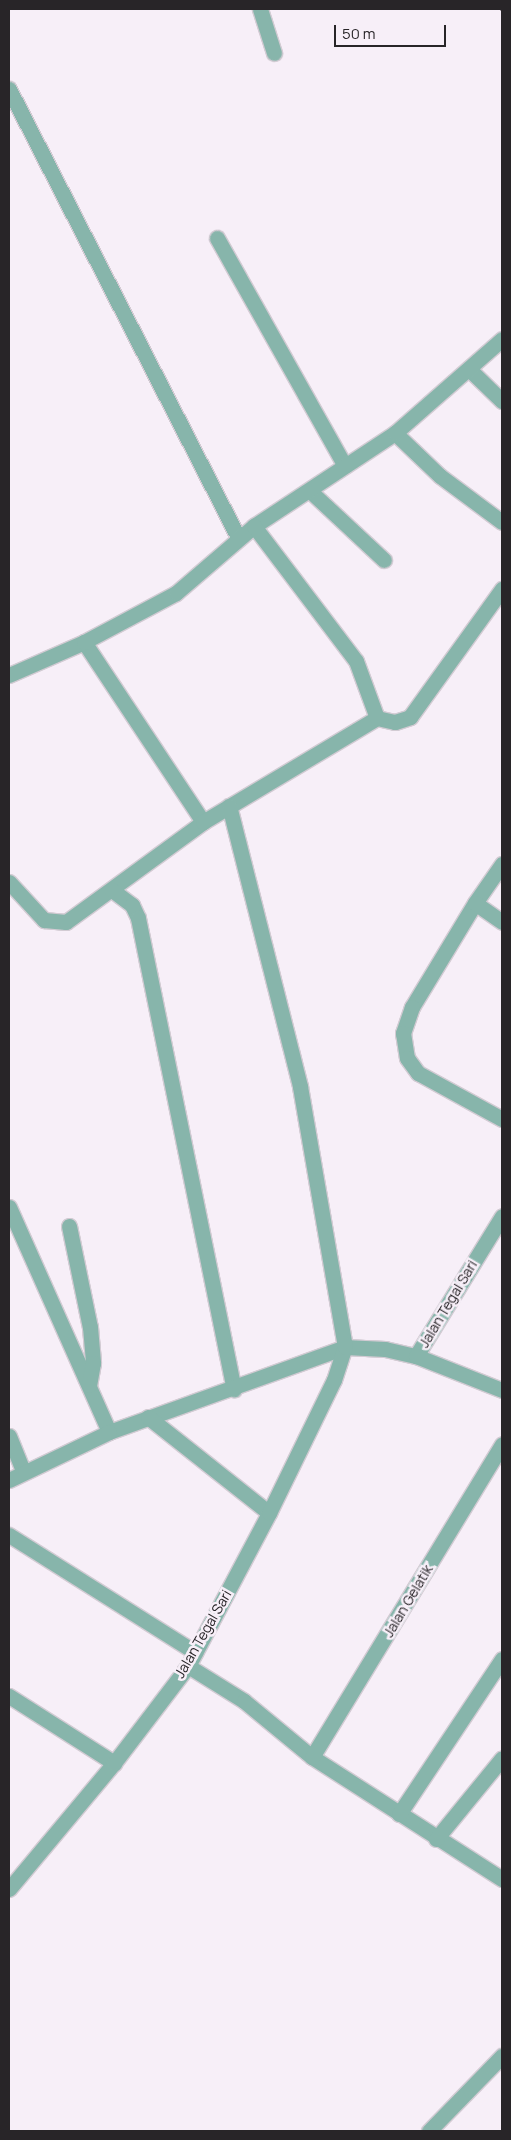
<!DOCTYPE html>
<html>
<head>
<meta charset="utf-8">
<style>
  body { margin:0 }
  #map { position:relative; width:511px; height:2140px; overflow:hidden; background:#f7eff8; font-family:Manrope,sans-serif }
  div>[style] { position:absolute }
  .path>* { height:2.5px; margin-top:-1.25px; transform-origin:0; background:repeating-linear-gradient(90deg,#9a949a 0 1px,transparent 0 5px) }
  .roads { filter:drop-shadow(1px 0 #d2cbd3) drop-shadow(-1px 0 #d2cbd3) drop-shadow(0 1px #d2cbd3) drop-shadow(0 -1px #d2cbd3) }
  .minor>* { height:15px; margin:-7.5px; padding:0 7.5px; transform-origin:7.5px; border-radius:7.5px; background:#87b5ab }
  span { translate:-50% -50%; white-space:nowrap; text-align:center; line-height:1.15; -webkit-text-stroke:5px #f7eff8; paint-order:stroke }
  .street-label { font-size:14px; color:#282528 }
  .frame { position:absolute; inset:0; border:10px solid #282528; pointer-events:none }
  .scale { position:absolute; left:334px; top:25px; width:112px; height:22px; box-sizing:border-box; border:2px solid #282528; border-top:0; padding-left:6px; font-size:15px; line-height:18px; white-space:nowrap; color:#282528; -webkit-text-stroke:4px #f7eff8; paint-order:stroke }
</style>
</head>
<body>
<div id="map">
  <div class="path">
    <i style="left:501px;top:9px;width:1px;rotate:45deg"></i>
  </div>
  <div class="roads">
    <div class="minor">
      <i style="left:260px;top:9px;width:46px;rotate:72.3deg"></i>
      <i style="left:9px;top:89px;width:503px;rotate:62.93deg"></i>
      <i style="left:217px;top:238px;width:261px;rotate:60.7deg"></i>
      <i style="left:470px;top:370px;width:45px;rotate:44.1deg"></i>
      <i style="left:395px;top:433px;width:62px;rotate:43.7deg"></i>
      <i style="left:440px;top:476px;width:77px;rotate:36.6deg"></i>
      <i style="left:310px;top:491px;width:101px;rotate:43deg"></i>
      <i style="left:84px;top:642px;width:216px;rotate:56.5deg"></i>
      <i style="left:9px;top:675px;width:82px;rotate:-23.7deg"></i>
      <i style="left:84px;top:642px;width:104px;rotate:-28deg"></i>
      <i style="left:176px;top:593px;width:103px;rotate:-40.7deg"></i>
      <i style="left:254px;top:526px;width:169px;rotate:-33.4deg"></i>
      <i style="left:395px;top:433px;width:142px;rotate:-41.3deg"></i>
      <i style="left:377px;top:718px;width:18px;rotate:13deg"></i>
      <i style="left:395px;top:722px;width:16px;rotate:-18deg"></i>
      <i style="left:410px;top:717px;width:158px;rotate:-54.3deg"></i>
      <i style="left:502px;top:864px;width:47px;rotate:124.7deg"></i>
      <i style="left:475px;top:903px;width:122px;rotate:121.2deg"></i>
      <i style="left:412px;top:1007px;width:28px;rotate:109deg"></i>
      <i style="left:403px;top:1033px;width:25px;rotate:81deg"></i>
      <i style="left:407px;top:1058px;width:19px;rotate:54deg"></i>
      <i style="left:418px;top:1073px;width:96px;rotate:28.7deg"></i>
      <i style="left:9px;top:882px;width:52px;rotate:47.4deg"></i>
      <i style="left:44px;top:920px;width:22px;rotate:5deg"></i>
      <i style="left:66px;top:922px;width:170px;rotate:-36.1deg"></i>
      <i style="left:203px;top:822px;width:203px;rotate:-30.9deg"></i>
      <i style="left:377px;top:718px;width:61px;rotate:-110.2deg"></i>
      <i style="left:356px;top:661px;width:169px;rotate:-127.1deg"></i>
      <i style="left:112px;top:890px;width:25px;rotate:37deg"></i>
      <i style="left:132px;top:905px;width:14px;rotate:65deg"></i>
      <i style="left:138px;top:918px;width:481px;rotate:78.5deg"></i>
      <i style="left:475px;top:903px;width:33px;rotate:35deg"></i>
      <i style="left:9px;top:1207px;width:246px;rotate:66deg"></i>
      <i style="left:109px;top:1432px;width:251px;rotate:-19.8deg"></i>
      <i style="left:345px;top:1347px;width:40px;rotate:2.9deg"></i>
      <i style="left:385px;top:1349px;width:32px;rotate:13deg"></i>
      <i style="left:416px;top:1356px;width:164px;rotate:-58.4deg"></i>
      <i style="left:69px;top:1226px;width:103px;rotate:78.3deg"></i>
      <i style="left:90px;top:1327px;width:36px;rotate:85deg"></i>
      <i style="left:93px;top:1363px;width:22px;rotate:100deg"></i>
      <i style="left:416px;top:1356px;width:92px;rotate:21.6deg"></i>
      <i style="left:148px;top:1417px;width:154px;rotate:38.4deg"></i>
      <i style="left:9px;top:1436px;width:38px;rotate:68deg"></i>
      <i style="left:9px;top:1480px;width:111px;rotate:-25.6deg"></i>
      <i style="left:9px;top:1535px;width:220px;rotate:32.2deg"></i>
      <i style="left:188px;top:1666px;width:66px;rotate:32deg"></i>
      <i style="left:244px;top:1701px;width:88px;rotate:39.5deg"></i>
      <i style="left:312px;top:1757px;width:226px;rotate:32.7deg"></i>
      <i style="left:9px;top:1696px;width:125px;rotate:32.5deg"></i>
      <i style="left:312px;top:1757px;width:366px;rotate:-58.7deg"></i>
      <i style="left:399px;top:1814px;width:186px;rotate:-56.4deg"></i>
      <i style="left:436px;top:1839px;width:104px;rotate:-50.8deg"></i>
      <i style="left:9px;top:1889px;width:164px;rotate:-50.2deg"></i>
      <i style="left:114px;top:1763px;width:122px;rotate:-52.7deg"></i>
      <i style="left:188px;top:1666px;width:173px;rotate:-62.1deg"></i>
      <i style="left:269px;top:1513px;width:148px;rotate:-64deg"></i>
      <i style="left:334px;top:1380px;width:35px;rotate:-72deg"></i>
      <i style="left:345px;top:1347px;width:265px;rotate:-99.8deg"></i>
      <i style="left:300px;top:1086px;width:289px;rotate:-104.2deg"></i>
      <i style="left:429px;top:2131px;width:105px;rotate:-45.8deg"></i>
    </div>
  </div>
  <div class="street-label">
    <span style="left:448px;top:1304px;rotate:-59deg">Jalan Tegal Sari</span>
    <span style="left:408px;top:1601px;rotate:-59deg">Jalan Gelatik</span>
    <span style="left:203px;top:1634px;rotate:-60deg">Jalan Tegal Sari</span>
  </div>
  <div class="frame"></div>
  <div class="scale">50 m</div>
</div>
</body>
</html>
